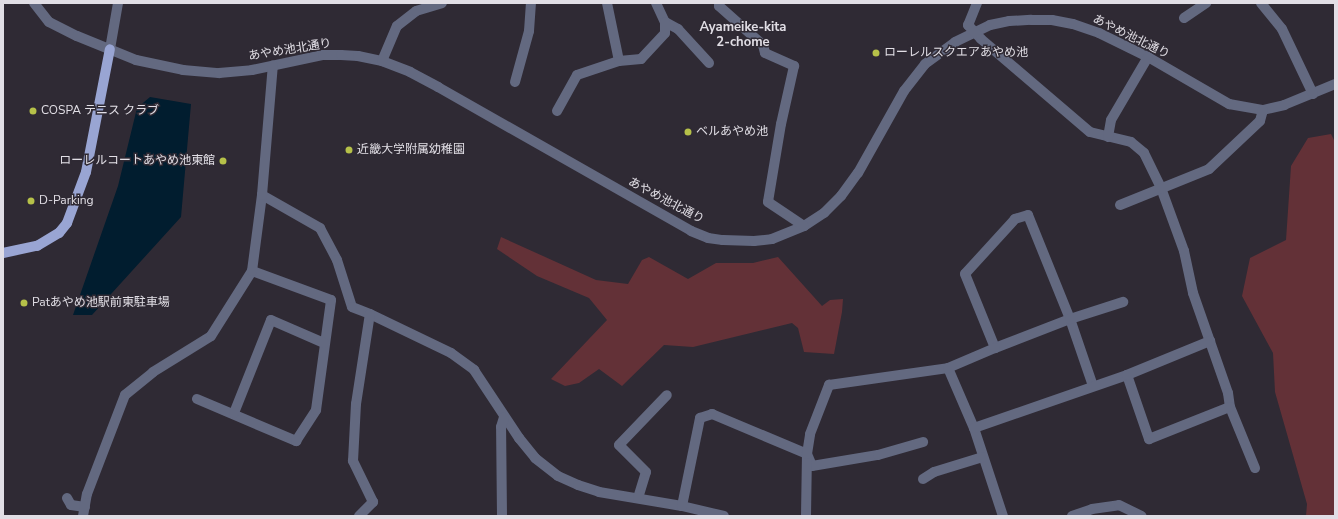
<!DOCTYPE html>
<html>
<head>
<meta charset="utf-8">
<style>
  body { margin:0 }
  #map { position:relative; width:1338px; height:519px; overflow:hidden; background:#2f2a34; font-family:"Nunito Sans","Noto Sans JP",sans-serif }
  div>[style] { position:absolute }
  .green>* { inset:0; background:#633137 }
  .water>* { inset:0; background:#011d2f }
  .minor>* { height:10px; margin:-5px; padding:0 5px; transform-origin:5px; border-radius:5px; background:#636980 }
  .major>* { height:10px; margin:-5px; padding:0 5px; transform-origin:5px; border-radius:5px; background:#99a5d3 }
  .dots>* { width:11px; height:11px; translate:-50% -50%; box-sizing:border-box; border:2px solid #2f2a34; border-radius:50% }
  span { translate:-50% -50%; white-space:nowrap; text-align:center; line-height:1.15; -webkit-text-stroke:3px #2f2a34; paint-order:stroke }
  .street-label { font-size:12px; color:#e1dee5 }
  .poi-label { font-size:12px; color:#e1dee5 }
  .left { translate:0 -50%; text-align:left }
  .right { translate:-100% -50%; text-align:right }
  .neighbourhood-label { font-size:13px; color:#e1dee5; font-weight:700 }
  .frame { position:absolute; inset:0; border:4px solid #e1dee5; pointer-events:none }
</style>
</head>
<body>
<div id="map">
  <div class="green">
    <i style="clip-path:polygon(1331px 134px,1335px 142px,1335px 516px,1306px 516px,1307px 504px,1275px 392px,1273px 353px,1242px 296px,1250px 258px,1286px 240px,1291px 166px,1308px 138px)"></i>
    <i style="clip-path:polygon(501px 237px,596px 280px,628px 284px,642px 260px,649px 257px,688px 279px,716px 263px,753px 263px,778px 257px,822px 306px,830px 300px,843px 299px,842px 312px,834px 354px,804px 352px,798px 328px,792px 323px,693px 347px,664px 345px,622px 386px,599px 369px,579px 383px,565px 386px,551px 379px,607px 320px,589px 298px,537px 276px,497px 249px)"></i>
  </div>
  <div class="water">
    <i style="clip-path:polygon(150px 97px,191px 104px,181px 217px,92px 315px,73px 315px,118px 186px,137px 108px)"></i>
  </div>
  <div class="minor">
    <i style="left:34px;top:3px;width:24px;rotate:52deg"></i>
    <i style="left:49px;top:22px;width:31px;rotate:27deg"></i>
    <i style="left:77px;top:36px;width:64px;rotate:22.1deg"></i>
    <i style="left:136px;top:60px;width:48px;rotate:12deg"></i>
    <i style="left:183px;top:70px;width:36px;rotate:5deg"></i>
    <i style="left:219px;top:73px;width:33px;rotate:-5deg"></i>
    <i style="left:252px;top:70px;width:73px;rotate:-11.9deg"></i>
    <i style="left:323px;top:55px;width:18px"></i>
    <i style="left:341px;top:55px;width:17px;rotate:3deg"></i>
    <i style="left:358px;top:56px;width:25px;rotate:12deg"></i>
    <i style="left:382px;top:61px;width:30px;rotate:21deg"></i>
    <i style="left:410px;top:72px;width:32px;rotate:28deg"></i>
    <i style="left:438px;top:87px;width:291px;rotate:29.6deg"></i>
    <i style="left:691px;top:231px;width:18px;rotate:22deg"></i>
    <i style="left:708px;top:238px;width:15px;rotate:8deg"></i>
    <i style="left:723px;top:240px;width:31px;rotate:2deg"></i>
    <i style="left:754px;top:241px;width:18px;rotate:-6deg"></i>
    <i style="left:772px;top:239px;width:35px;rotate:-22deg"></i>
    <i style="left:804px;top:226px;width:24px;rotate:-33deg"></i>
    <i style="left:824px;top:213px;width:24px;rotate:-45deg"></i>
    <i style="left:841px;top:196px;width:29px;rotate:-54deg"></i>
    <i style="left:858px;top:173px;width:94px;rotate:-60.7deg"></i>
    <i style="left:904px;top:91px;width:34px;rotate:-52deg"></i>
    <i style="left:925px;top:64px;width:37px;rotate:-36deg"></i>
    <i style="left:955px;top:42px;width:39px;rotate:-26deg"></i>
    <i style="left:990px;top:25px;width:19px;rotate:-12deg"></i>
    <i style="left:1009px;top:21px;width:22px;rotate:-3deg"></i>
    <i style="left:1031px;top:20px;width:21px"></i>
    <i style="left:1052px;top:20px;width:21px;rotate:11deg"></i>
    <i style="left:1073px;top:24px;width:28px;rotate:19deg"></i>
    <i style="left:1099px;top:33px;width:55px;rotate:26.1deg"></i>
    <i style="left:1148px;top:57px;width:94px;rotate:30.1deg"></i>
    <i style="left:1229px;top:104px;width:35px;rotate:10deg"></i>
    <i style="left:1263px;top:110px;width:22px;rotate:-13deg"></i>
    <i style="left:1284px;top:105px;width:55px;rotate:-22.4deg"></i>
    <i style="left:607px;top:3px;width:59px;rotate:78.3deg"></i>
    <i style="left:656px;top:3px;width:21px;rotate:65deg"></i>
    <i style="left:665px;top:22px;width:15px;rotate:28deg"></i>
    <i style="left:678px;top:29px;width:46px;rotate:47.6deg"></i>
    <i style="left:719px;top:3px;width:3px;rotate:90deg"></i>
    <i style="left:719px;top:6px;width:59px;rotate:41.6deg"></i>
    <i style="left:763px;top:45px;width:8px;rotate:76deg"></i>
    <i style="left:765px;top:53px;width:32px;rotate:24deg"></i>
    <i style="left:794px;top:66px;width:59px;rotate:102.6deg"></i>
    <i style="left:781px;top:124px;width:79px;rotate:99.5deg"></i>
    <i style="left:768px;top:202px;width:43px;rotate:33.7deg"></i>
    <i style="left:977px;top:3px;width:24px;rotate:112deg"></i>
    <i style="left:968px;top:25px;width:19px;rotate:47deg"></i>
    <i style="left:981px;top:39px;width:143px;rotate:40.5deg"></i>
    <i style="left:1090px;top:132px;width:42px;rotate:13.7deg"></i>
    <i style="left:1131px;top:142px;width:17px;rotate:40deg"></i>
    <i style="left:1144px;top:153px;width:39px;rotate:64deg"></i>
    <i style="left:1161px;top:188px;width:67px;rotate:69.9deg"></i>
    <i style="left:1184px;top:251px;width:43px;rotate:77.9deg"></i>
    <i style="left:1193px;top:293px;width:106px;rotate:70.7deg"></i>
    <i style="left:1228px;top:393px;width:14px;rotate:82deg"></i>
    <i style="left:1230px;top:407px;width:66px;rotate:67.7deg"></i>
    <i style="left:1261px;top:3px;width:33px;rotate:51deg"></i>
    <i style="left:1282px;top:29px;width:72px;rotate:64.5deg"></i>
    <i style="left:1184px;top:18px;width:27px;rotate:-34deg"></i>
    <i style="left:110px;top:49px;width:47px;rotate:-80.1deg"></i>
    <i style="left:382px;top:61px;width:38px;rotate:-67deg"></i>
    <i style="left:397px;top:26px;width:24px;rotate:-38deg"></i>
    <i style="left:416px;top:11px;width:27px;rotate:-17deg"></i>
    <i style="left:515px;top:82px;width:53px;rotate:-74.6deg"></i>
    <i style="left:529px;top:31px;width:28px;rotate:-86deg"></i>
    <i style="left:557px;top:111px;width:41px;rotate:-60.9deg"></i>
    <i style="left:577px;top:75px;width:44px;rotate:-18.4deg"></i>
    <i style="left:619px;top:61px;width:22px;rotate:-5deg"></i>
    <i style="left:641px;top:59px;width:35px;rotate:-47deg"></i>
    <i style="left:665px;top:33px;width:11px;rotate:-90deg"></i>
    <i style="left:1108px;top:137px;width:17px;rotate:-80deg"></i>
    <i style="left:1111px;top:120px;width:73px;rotate:-59.6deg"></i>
    <i style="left:262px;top:195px;width:67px;rotate:29.6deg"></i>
    <i style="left:320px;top:228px;width:36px;rotate:62deg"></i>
    <i style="left:337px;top:260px;width:49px;rotate:72.3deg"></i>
    <i style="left:352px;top:307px;width:19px;rotate:21deg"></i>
    <i style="left:370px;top:314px;width:90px;rotate:25.7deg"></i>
    <i style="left:451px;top:353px;width:29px;rotate:36deg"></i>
    <i style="left:474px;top:370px;width:82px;rotate:56.5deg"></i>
    <i style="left:519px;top:438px;width:26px;rotate:51deg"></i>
    <i style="left:535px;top:458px;width:29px;rotate:38deg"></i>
    <i style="left:558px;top:476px;width:22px;rotate:24deg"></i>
    <i style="left:578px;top:485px;width:22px;rotate:18deg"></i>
    <i style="left:599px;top:492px;width:84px;rotate:9.6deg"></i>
    <i style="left:682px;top:506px;width:43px;rotate:13.4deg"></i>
    <i style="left:1120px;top:205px;width:96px;rotate:-22deg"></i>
    <i style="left:1209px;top:169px;width:70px;rotate:-43.3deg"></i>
    <i style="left:1260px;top:121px;width:11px;rotate:-75deg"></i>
    <i style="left:948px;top:368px;width:65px;rotate:66.6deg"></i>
    <i style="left:974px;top:428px;width:93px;rotate:71.8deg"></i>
    <i style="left:1127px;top:375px;width:68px;rotate:71deg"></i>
    <i style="left:1149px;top:439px;width:87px;rotate:-21.6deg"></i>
    <i style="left:1093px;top:386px;width:71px;rotate:-108.9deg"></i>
    <i style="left:1070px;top:319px;width:112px;rotate:-112deg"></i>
    <i style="left:1028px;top:215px;width:14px;rotate:163deg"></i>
    <i style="left:1015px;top:219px;width:74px;rotate:132.3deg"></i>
    <i style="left:965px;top:274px;width:80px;rotate:67.9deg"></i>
    <i style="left:995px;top:348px;width:80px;rotate:-21.1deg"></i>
    <i style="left:1070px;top:319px;width:56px;rotate:-17.8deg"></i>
    <i style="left:197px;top:399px;width:108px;rotate:23deg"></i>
    <i style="left:296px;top:441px;width:37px;rotate:-57deg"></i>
    <i style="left:316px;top:410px;width:111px;rotate:-82.2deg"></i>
    <i style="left:331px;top:300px;width:84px;rotate:-159.8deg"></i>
    <i style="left:234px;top:413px;width:100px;rotate:-68.3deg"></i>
    <i style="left:271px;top:320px;width:58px;rotate:23.5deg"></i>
    <i style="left:974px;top:428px;width:162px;rotate:-19.1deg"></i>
    <i style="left:1127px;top:375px;width:90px;rotate:-22.3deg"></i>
    <i style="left:923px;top:479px;width:13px;rotate:-32deg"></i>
    <i style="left:934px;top:472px;width:51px;rotate:-17deg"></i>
    <i style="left:67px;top:498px;width:8px;rotate:60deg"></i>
    <i style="left:71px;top:505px;width:14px;rotate:8deg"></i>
    <i style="left:638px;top:498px;width:27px;rotate:-73deg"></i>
    <i style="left:646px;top:472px;width:38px;rotate:-135deg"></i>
    <i style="left:619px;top:445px;width:69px;rotate:-46.2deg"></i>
    <i style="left:682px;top:506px;width:90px;rotate:-78.4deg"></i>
    <i style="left:700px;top:418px;width:13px;rotate:-18deg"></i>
    <i style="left:712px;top:414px;width:103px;rotate:22.8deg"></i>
    <i style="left:807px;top:454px;width:13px;rotate:67deg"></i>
    <i style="left:812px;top:466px;width:67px;rotate:-9.5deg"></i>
    <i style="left:878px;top:455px;width:47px;rotate:-16.1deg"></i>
    <i style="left:83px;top:516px;width:22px;rotate:-80deg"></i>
    <i style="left:87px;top:494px;width:106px;rotate:-69deg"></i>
    <i style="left:125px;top:395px;width:36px;rotate:-39deg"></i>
    <i style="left:153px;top:372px;width:68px;rotate:-31.8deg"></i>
    <i style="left:211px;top:336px;width:77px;rotate:-57.8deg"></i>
    <i style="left:252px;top:271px;width:77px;rotate:-82.5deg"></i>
    <i style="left:262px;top:195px;width:130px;rotate:-85.2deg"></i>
    <i style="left:359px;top:516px;width:20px;rotate:-45deg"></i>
    <i style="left:373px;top:502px;width:46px;rotate:-116deg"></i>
    <i style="left:353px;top:461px;width:57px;rotate:-87deg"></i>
    <i style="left:356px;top:404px;width:91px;rotate:-81.2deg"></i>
    <i style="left:502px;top:516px;width:89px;rotate:-90.6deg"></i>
    <i style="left:501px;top:427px;width:10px;rotate:-73deg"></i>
    <i style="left:806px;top:516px;width:62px;rotate:-89.1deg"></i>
    <i style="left:807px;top:454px;width:20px;rotate:-81deg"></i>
    <i style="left:810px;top:434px;width:53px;rotate:-68.8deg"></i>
    <i style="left:829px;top:385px;width:120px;rotate:-8.1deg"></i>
    <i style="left:948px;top:368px;width:51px;rotate:-23.1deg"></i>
    <i style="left:1072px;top:516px;width:21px;rotate:-19deg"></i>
    <i style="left:1092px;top:509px;width:27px;rotate:-8deg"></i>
    <i style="left:1119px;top:505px;width:25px;rotate:26deg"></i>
  </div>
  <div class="major">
    <i style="left:3px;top:253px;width:35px;rotate:-12deg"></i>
    <i style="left:37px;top:246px;width:26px;rotate:-31deg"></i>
    <i style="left:59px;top:233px;width:13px;rotate:-51deg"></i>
    <i style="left:67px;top:223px;width:54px;rotate:-69.6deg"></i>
    <i style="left:86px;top:172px;width:125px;rotate:-79deg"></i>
  </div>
  <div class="dots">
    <i style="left:876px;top:53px;background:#b6c149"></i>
    <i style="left:33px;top:111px;background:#b6c149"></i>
    <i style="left:688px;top:132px;background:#b6c149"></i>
    <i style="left:349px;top:150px;background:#b6c149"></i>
    <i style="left:223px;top:161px;background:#b6c149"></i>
    <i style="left:31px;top:201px;background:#b6c149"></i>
    <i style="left:24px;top:303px;background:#b6c149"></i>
  </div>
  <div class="street-label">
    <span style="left:1131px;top:37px;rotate:26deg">あやめ池北通り</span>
    <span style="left:290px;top:50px;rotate:-9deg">あやめ池北通り</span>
    <span style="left:666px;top:201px;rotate:28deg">あやめ池北通り</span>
  </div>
  <div class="poi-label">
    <span class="left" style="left:884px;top:53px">ローレルスクエアあやめ池</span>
    <span class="left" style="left:41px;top:111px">COSPA テニス クラブ</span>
    <span class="left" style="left:696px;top:132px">ベルあやめ池</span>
    <span class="left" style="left:357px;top:150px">近畿大学附属幼稚園</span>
    <span class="right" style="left:215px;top:161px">ローレルコートあやめ池東館</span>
    <span class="left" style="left:39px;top:201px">D-Parking</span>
    <span class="left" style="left:32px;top:303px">Patあやめ池駅前東駐車場</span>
  </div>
  <div class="neighbourhood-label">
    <span style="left:743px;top:35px">Ayameike-kita<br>2-chome</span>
  </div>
  <div class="frame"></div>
</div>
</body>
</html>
